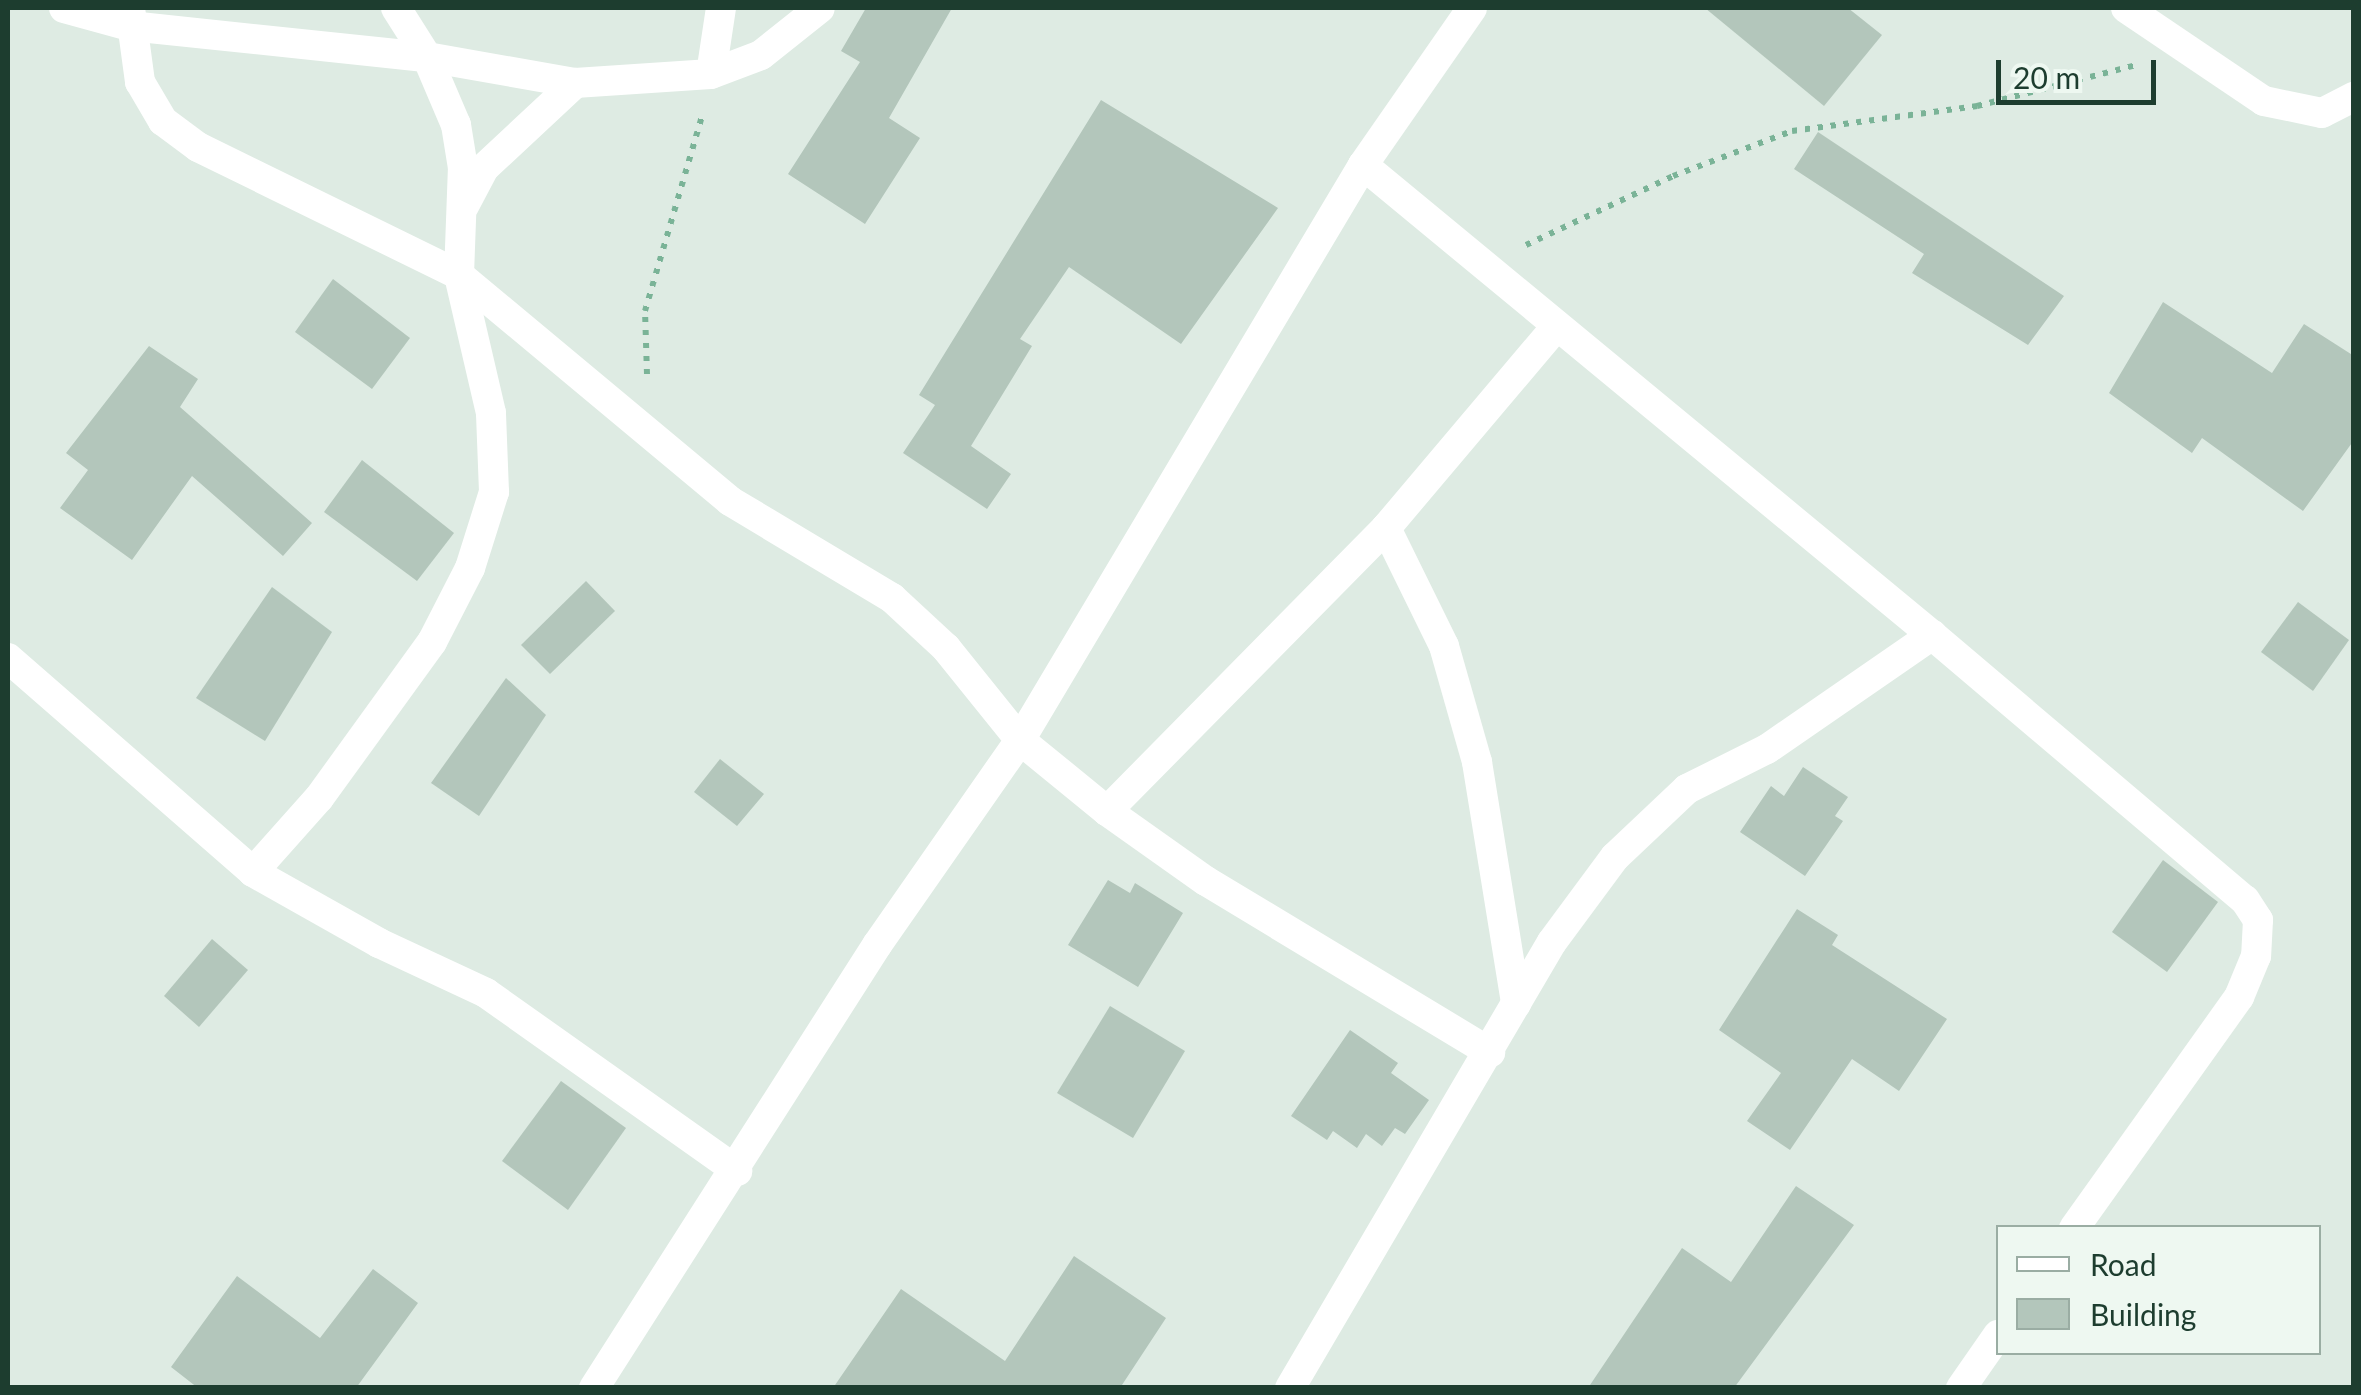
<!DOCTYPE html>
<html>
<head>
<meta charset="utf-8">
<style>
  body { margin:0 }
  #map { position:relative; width:2361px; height:1395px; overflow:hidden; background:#deebe3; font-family:Lato,sans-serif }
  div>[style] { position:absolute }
  .building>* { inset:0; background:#b3c6bb }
  .path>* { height:6px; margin-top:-3px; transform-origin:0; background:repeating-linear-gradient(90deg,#7ab397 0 5px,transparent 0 13px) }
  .minor>* { height:30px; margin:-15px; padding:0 15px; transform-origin:15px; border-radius:15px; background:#fff }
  span { translate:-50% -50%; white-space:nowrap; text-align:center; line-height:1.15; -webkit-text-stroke:10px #eef8f1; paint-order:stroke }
  .frame { position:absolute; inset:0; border:10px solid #1d3d2f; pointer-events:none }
  .legend { position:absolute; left:1996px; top:1225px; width:325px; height:130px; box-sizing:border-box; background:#eef8f1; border:2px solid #9aada3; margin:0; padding:12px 18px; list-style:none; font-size:30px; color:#1d3d2f }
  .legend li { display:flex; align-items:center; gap:20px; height:50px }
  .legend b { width:50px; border:2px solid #9aada3 }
  .scale { position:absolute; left:1996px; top:60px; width:160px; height:45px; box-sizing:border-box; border:5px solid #1d3d2f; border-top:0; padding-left:12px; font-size:30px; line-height:35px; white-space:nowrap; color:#1d3d2f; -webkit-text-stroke:8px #eef8f1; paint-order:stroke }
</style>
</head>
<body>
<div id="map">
  <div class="building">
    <i style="clip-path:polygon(866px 8px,952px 8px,889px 118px,920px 138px,865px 224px,788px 174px,860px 62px,841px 51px)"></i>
    <i style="clip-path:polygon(1705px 8px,1848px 8px,1882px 35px,1824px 106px)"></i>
    <i style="clip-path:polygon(1101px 100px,1278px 208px,1181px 344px,1069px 267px,1020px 339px,1032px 346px,971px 446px,1011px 474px,987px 509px,903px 453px,935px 405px,919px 395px)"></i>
    <i style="clip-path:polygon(1818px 132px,2064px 296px,2028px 345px,1912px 273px,1924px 254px,1794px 169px)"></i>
    <i style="clip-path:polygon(333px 279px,410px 338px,372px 389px,295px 332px)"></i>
    <i style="clip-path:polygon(2163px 302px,2272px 373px,2304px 324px,2354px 356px,2354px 440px,2303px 511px,2202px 438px,2192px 453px,2109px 393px)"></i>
    <i style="clip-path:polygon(149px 346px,198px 379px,180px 407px,312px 523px,283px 556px,192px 476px,132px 560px,60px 508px,88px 470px,66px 453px)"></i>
    <i style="clip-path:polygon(362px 460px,454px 533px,417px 581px,324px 512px)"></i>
    <i style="clip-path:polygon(586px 581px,615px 611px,550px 674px,521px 645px)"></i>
    <i style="clip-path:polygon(272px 587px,332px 632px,265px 741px,196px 698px)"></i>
    <i style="clip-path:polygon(2298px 602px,2349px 640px,2313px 691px,2261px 652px)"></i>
    <i style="clip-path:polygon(506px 678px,546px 715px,479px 816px,431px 783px)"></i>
    <i style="clip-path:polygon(720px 759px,764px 794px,737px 826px,694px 792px)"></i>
    <i style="clip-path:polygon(1803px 767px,1848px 797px,1835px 816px,1843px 821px,1805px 876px,1740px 832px,1771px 786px,1784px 796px)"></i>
    <i style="clip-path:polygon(2163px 860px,2218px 902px,2167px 972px,2112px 932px)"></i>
    <i style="clip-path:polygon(1108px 880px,1130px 893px,1135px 883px,1183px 913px,1138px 987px,1068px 945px)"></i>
    <i style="clip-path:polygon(1797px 909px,1838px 935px,1832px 945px,1947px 1019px,1899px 1091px,1852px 1059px,1790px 1150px,1747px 1121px,1781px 1073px,1719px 1030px)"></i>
    <i style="clip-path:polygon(212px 939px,248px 970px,199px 1027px,164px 996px)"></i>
    <i style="clip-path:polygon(1110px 1006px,1185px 1051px,1133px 1138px,1057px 1093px)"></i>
    <i style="clip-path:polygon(1350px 1030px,1398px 1063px,1391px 1073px,1429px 1100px,1405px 1134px,1395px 1128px,1382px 1146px,1366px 1134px,1357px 1148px,1333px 1131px,1327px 1140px,1291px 1116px)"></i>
    <i style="clip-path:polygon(561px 1081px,626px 1128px,568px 1210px,502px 1161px)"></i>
    <i style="clip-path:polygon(1796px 1186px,1854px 1225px,1734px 1388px,1588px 1388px,1682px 1248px,1731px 1282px)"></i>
    <i style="clip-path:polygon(1074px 1256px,1166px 1318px,1120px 1388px,833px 1388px,901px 1289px,1005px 1361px)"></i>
    <i style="clip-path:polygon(373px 1269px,418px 1303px,356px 1388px,198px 1388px,171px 1367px,237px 1276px,320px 1338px)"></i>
  </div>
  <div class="path">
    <i style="left:1526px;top:245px;width:162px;rotate:-25.1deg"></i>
    <i style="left:1673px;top:176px;width:127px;rotate:-20.7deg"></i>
    <i style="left:1792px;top:131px;width:187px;rotate:-7.7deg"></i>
    <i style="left:1977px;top:106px;width:165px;rotate:-14.4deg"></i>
    <i style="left:647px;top:374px;width:63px;rotate:-91.8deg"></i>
    <i style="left:645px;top:311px;width:203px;rotate:-73.7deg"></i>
  </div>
  <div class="minor">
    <i style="left:64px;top:8px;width:68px;rotate:15.3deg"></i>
    <i style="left:130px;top:26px;width:299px;rotate:6deg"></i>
    <i style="left:427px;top:57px;width:150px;rotate:10deg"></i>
    <i style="left:575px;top:83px;width:136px;rotate:-3.8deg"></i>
    <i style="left:711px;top:74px;width:53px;rotate:-20.8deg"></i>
    <i style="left:761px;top:55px;width:75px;rotate:-38.5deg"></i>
    <i style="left:130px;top:8px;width:75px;rotate:82.3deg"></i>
    <i style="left:140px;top:82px;width:45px;rotate:59.5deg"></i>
    <i style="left:163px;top:121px;width:44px;rotate:36.6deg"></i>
    <i style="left:198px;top:147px;width:291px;rotate:26.1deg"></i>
    <i style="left:459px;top:275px;width:353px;rotate:39.8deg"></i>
    <i style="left:730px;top:501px;width:189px;rotate:30.9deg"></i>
    <i style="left:892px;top:598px;width:74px;rotate:42.8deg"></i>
    <i style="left:946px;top:648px;width:118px;rotate:51.2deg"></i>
    <i style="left:1020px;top:740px;width:112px;rotate:39.2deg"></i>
    <i style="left:1107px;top:811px;width:121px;rotate:35.3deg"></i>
    <i style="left:1206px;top:881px;width:332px;rotate:31.1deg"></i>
    <i style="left:2126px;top:8px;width:166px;rotate:34deg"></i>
    <i style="left:2264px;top:101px;width:59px;rotate:11.7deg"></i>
    <i style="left:2322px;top:113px;width:36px;rotate:-27deg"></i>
    <i style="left:711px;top:74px;width:67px;rotate:-81.4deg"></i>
    <i style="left:1363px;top:165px;width:738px;rotate:39.56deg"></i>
    <i style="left:1932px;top:635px;width:410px;rotate:40.3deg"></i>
    <i style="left:2245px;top:900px;width:24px;rotate:57deg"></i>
    <i style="left:2258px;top:920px;width:36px;rotate:93deg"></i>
    <i style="left:2256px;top:956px;width:44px;rotate:112.5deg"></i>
    <i style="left:2239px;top:997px;width:284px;rotate:125.5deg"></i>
    <i style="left:464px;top:206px;width:43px;rotate:-62.2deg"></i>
    <i style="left:484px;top:168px;width:125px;rotate:-43deg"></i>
    <i style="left:1386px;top:528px;width:131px;rotate:63.8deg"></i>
    <i style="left:1444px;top:646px;width:121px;rotate:74.1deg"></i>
    <i style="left:1477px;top:762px;width:245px;rotate:80.8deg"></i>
    <i style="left:8px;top:658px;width:325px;rotate:41.1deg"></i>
    <i style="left:253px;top:872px;width:145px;rotate:29.4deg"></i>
    <i style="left:379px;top:943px;width:118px;rotate:25deg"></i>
    <i style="left:486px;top:993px;width:308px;rotate:35.3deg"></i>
    <i style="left:1107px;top:811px;width:397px;rotate:-45.4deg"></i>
    <i style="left:1386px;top:528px;width:265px;rotate:-49.8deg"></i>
    <i style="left:253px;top:872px;width:99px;rotate:-48.3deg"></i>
    <i style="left:319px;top:798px;width:193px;rotate:-54.1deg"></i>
    <i style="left:432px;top:642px;width:83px;rotate:-62.8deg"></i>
    <i style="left:470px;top:568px;width:80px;rotate:-72.5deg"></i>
    <i style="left:494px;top:492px;width:79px;rotate:-92.2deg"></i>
    <i style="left:491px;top:413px;width:142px;rotate:-103.1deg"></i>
    <i style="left:459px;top:275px;width:107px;rotate:-87.9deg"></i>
    <i style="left:463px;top:168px;width:44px;rotate:-99.2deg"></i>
    <i style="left:456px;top:125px;width:74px;rotate:-113.1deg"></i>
    <i style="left:427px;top:57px;width:58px;rotate:-122.3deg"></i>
    <i style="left:594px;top:1388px;width:526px;rotate:-57.43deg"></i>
    <i style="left:877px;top:945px;width:250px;rotate:-55.1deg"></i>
    <i style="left:1020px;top:740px;width:670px;rotate:-59.18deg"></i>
    <i style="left:1363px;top:165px;width:191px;rotate:-55.2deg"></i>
    <i style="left:1290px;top:1388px;width:517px;rotate:-59.57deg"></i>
    <i style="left:1552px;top:942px;width:106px;rotate:-53.5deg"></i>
    <i style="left:1615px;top:857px;width:99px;rotate:-43.4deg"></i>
    <i style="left:1687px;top:789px;width:89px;rotate:-26.6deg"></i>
    <i style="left:1767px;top:749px;width:201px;rotate:-34.6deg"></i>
    <i style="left:1961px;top:1388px;width:65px;rotate:-55.1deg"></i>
  </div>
  <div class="frame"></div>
  <ul class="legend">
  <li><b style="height:12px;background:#fff"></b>Road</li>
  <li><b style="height:28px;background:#b3c6bb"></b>Building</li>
  </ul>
  <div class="scale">20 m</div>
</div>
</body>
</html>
